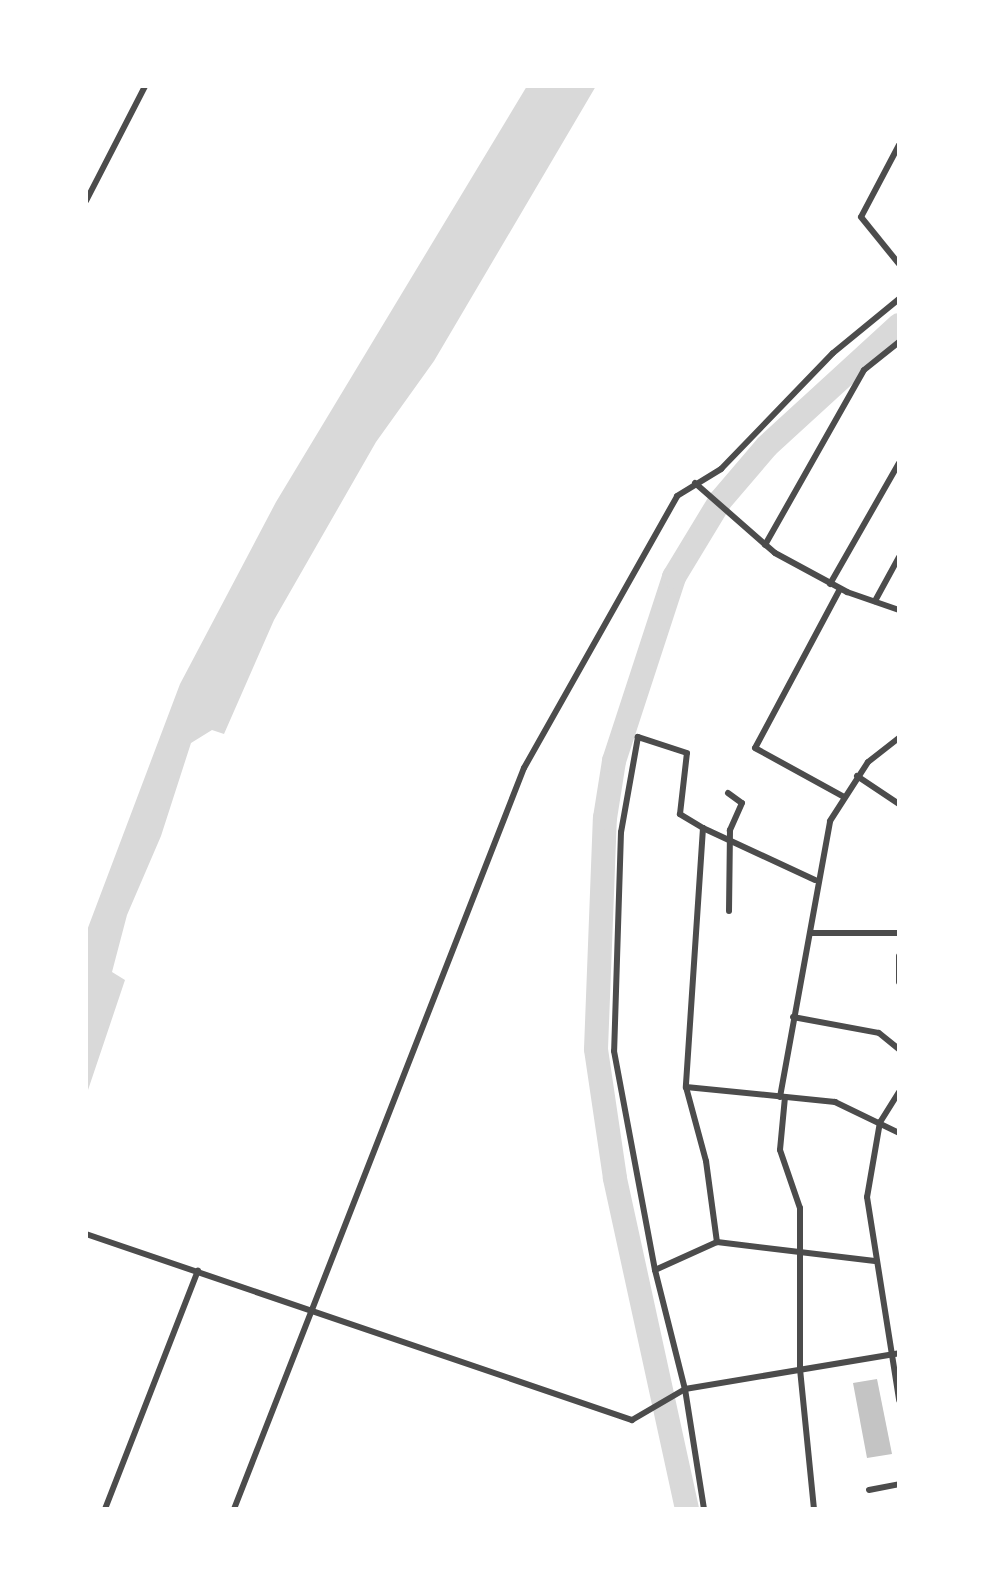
<!DOCTYPE html>
<html>
<head>
<meta charset="utf-8">
<style>
  body { margin:0 }
  #map { position:relative; width:985px; height:1595px; overflow:hidden; background:#fff; font-family:"Public Sans",sans-serif }
  div>[style] { position:absolute }
  .water>* { inset:0; background:#d9d9d9 }
  .river>* { height:24px; margin:-12px; padding:0 12px; transform-origin:12px; border-radius:12px; background:#d9d9d9 }
  .building>* { inset:0; background:#c4c4c4 }
  .minor>* { height:6px; margin:-3px; padding:0 3px; transform-origin:3px; border-radius:3px; background:#4c4c4c }
  span { translate:-50% -50%; white-space:nowrap; text-align:center; line-height:1.15; -webkit-text-stroke:7px #fff; paint-order:stroke }
  .frame { position:absolute; inset:0; border:88px solid #fff; pointer-events:none }
</style>
</head>
<body>
<div id="map">
  <div class="water">
    <i style="clip-path:polygon(527px 86px,596px 86px,434px 361px,376px 442px,274px 620px,224px 734px,212px 730px,191px 743px,161px 836px,127px 915px,112px 972px,125px 980px,86px 1096px,86px 933px,180px 684px,276px 502px)"></i>
  </div>
  <div class="river">
    <i style="left:687px;top:1509px;width:339px;rotate:-102.3deg"></i>
    <i style="left:615px;top:1178px;width:130px;rotate:-98.4deg"></i>
    <i style="left:596px;top:1049px;width:231px;rotate:-87.8deg"></i>
    <i style="left:605px;top:818px;width:58px;rotate:-81deg"></i>
    <i style="left:614px;top:761px;width:194px;rotate:-71.9deg"></i>
    <i style="left:674px;top:577px;width:89px;rotate:-58.8deg"></i>
    <i style="left:720px;top:501px;width:72px;rotate:-49.5deg"></i>
    <i style="left:767px;top:446px;width:179px;rotate:-42.5deg"></i>
  </div>
  <div class="building">
    <i style="clip-path:polygon(877px 1379px,892px 1454px,867px 1458px,853px 1383px)"></i>
  </div>
  <div class="minor">
    <i style="left:899px;top:145px;width:81px;rotate:117.8deg"></i>
    <i style="left:861px;top:217px;width:60px;rotate:51deg"></i>
    <i style="left:86px;top:201px;width:129px;rotate:-62.8deg"></i>
    <i style="left:695px;top:483px;width:106px;rotate:41.2deg"></i>
    <i style="left:775px;top:553px;width:82px;rotate:28.4deg"></i>
    <i style="left:847px;top:592px;width:55px;rotate:19.1deg"></i>
    <i style="left:765px;top:545px;width:201px;rotate:-60.5deg"></i>
    <i style="left:864px;top:370px;width:45px;rotate:-38.7deg"></i>
    <i style="left:830px;top:584px;width:139px;rotate:-60.3deg"></i>
    <i style="left:840px;top:589px;width:180px;rotate:118.1deg"></i>
    <i style="left:755px;top:748px;width:102px;rotate:28.8deg"></i>
    <i style="left:875px;top:601px;width:50px;rotate:-61.4deg"></i>
    <i style="left:857px;top:776px;width:50px;rotate:33.7deg"></i>
    <i style="left:728px;top:793px;width:17px;rotate:36deg"></i>
    <i style="left:742px;top:803px;width:30px;rotate:114deg"></i>
    <i style="left:730px;top:830px;width:81px;rotate:90.7deg"></i>
    <i style="left:703px;top:828px;width:27px;rotate:-149deg"></i>
    <i style="left:680px;top:814px;width:61px;rotate:-83.5deg"></i>
    <i style="left:687px;top:753px;width:52px;rotate:-161.9deg"></i>
    <i style="left:638px;top:737px;width:97px;rotate:100.1deg"></i>
    <i style="left:621px;top:832px;width:219px;rotate:91.8deg"></i>
    <i style="left:614px;top:1051px;width:223px;rotate:79.4deg"></i>
    <i style="left:655px;top:1270px;width:123px;rotate:75.9deg"></i>
    <i style="left:685px;top:1389px;width:121px;rotate:81deg"></i>
    <i style="left:815px;top:880px;width:123px;rotate:-155.1deg"></i>
    <i style="left:703px;top:828px;width:260px;rotate:93.8deg"></i>
    <i style="left:686px;top:1087px;width:77px;rotate:74.9deg"></i>
    <i style="left:706px;top:1161px;width:82px;rotate:82.3deg"></i>
    <i style="left:717px;top:1242px;width:159px;rotate:6.9deg"></i>
    <i style="left:811px;top:933px;width:88px"></i>
    <i style="left:899px;top:956px;width:26px;rotate:90deg"></i>
    <i style="left:793px;top:1017px;width:87px;rotate:10.5deg"></i>
    <i style="left:879px;top:1033px;width:26px;rotate:39deg"></i>
    <i style="left:686px;top:1087px;width:150px;rotate:5.7deg"></i>
    <i style="left:835px;top:1102px;width:71px;rotate:25.8deg"></i>
    <i style="left:899px;top:1092px;width:36px;rotate:122deg"></i>
    <i style="left:880px;top:1122px;width:76px;rotate:99.8deg"></i>
    <i style="left:867px;top:1197px;width:206px;rotate:81deg"></i>
    <i style="left:780px;top:1097px;width:280px;rotate:-79.7deg"></i>
    <i style="left:830px;top:821px;width:70px;rotate:-57.2deg"></i>
    <i style="left:868px;top:762px;width:39px;rotate:-38deg"></i>
    <i style="left:785px;top:1097px;width:53px;rotate:95.4deg"></i>
    <i style="left:780px;top:1150px;width:61px;rotate:71deg"></i>
    <i style="left:800px;top:1208px;width:161px;rotate:90deg"></i>
    <i style="left:800px;top:1369px;width:141px;rotate:84.3deg"></i>
    <i style="left:86px;top:1234px;width:577px;rotate:18.81deg"></i>
    <i style="left:632px;top:1420px;width:61px;rotate:-30.3deg"></i>
    <i style="left:685px;top:1389px;width:217px;rotate:-9.5deg"></i>
    <i style="left:655px;top:1270px;width:68px;rotate:-24.3deg"></i>
    <i style="left:869px;top:1490px;width:31px;rotate:-11deg"></i>
    <i style="left:105px;top:1509px;width:256px;rotate:-68.7deg"></i>
    <i style="left:234px;top:1509px;width:796px;rotate:-68.63deg"></i>
    <i style="left:524px;top:768px;width:312px;rotate:-60.6deg"></i>
    <i style="left:677px;top:496px;width:52px;rotate:-31.5deg"></i>
    <i style="left:721px;top:469px;width:161px;rotate:-46deg"></i>
    <i style="left:833px;top:353px;width:85px;rotate:-39.3deg"></i>
  </div>
  <div class="frame"></div>
</div>
</body>
</html>
